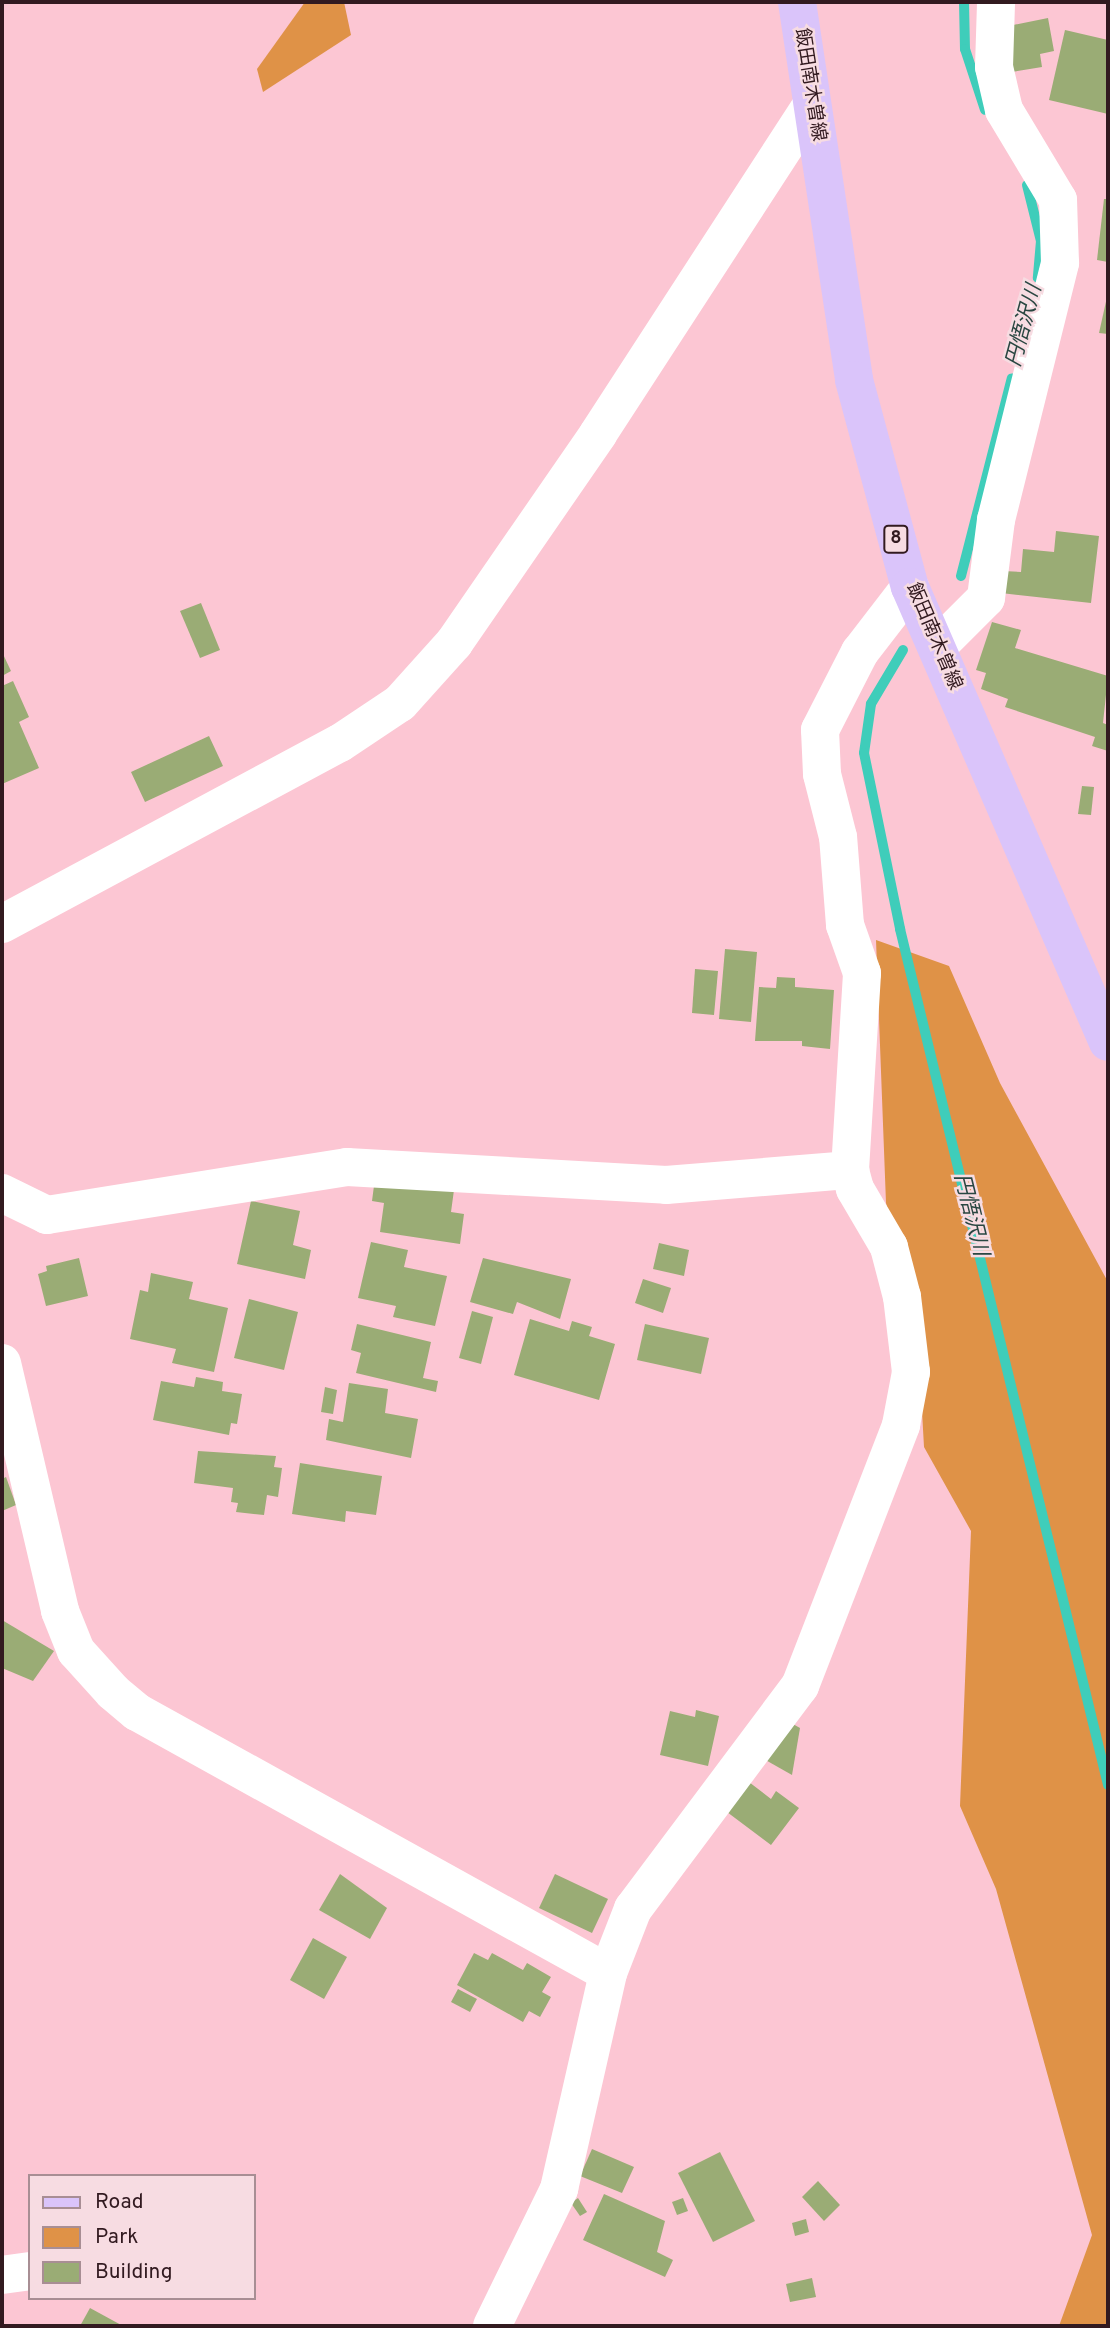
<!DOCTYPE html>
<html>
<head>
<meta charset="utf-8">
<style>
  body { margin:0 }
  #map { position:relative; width:1110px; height:2328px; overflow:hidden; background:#fcc6d3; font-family:Overpass,"Noto Sans JP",sans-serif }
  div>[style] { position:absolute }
  .green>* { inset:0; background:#df9247 }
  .stream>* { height:10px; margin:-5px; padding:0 5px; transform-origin:5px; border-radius:5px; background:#3fcdba }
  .building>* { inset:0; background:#9aac75 }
  .street>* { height:38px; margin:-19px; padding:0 19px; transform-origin:19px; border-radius:19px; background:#fff }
  .primary>* { height:38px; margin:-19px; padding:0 19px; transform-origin:19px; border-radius:19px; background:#dac4fa }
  span { translate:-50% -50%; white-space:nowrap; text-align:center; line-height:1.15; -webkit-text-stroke:5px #f7dce2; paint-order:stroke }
  .shield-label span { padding:2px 5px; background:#f7dce2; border:2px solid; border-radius:5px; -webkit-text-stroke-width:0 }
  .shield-label { font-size:18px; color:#321a20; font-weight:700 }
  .street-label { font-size:19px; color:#321a20 }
  .water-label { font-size:21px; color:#2a4742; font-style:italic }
  .frame { position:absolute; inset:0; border:4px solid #321a20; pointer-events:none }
  .legend { position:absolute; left:28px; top:2174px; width:228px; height:126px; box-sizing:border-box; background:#f7dce2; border:2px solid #a88e94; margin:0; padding:9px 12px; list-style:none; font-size:21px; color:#321a20 }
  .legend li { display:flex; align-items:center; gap:14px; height:35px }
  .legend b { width:35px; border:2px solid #a88e94 }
</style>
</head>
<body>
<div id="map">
  <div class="green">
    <i style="clip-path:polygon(305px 2px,344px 2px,351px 35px,263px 92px,257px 69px)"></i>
    <i style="clip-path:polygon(876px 940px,949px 966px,1000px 1083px,1108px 1282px,1108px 2326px,1059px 2326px,1092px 2235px,996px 1889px,960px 1806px,971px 1531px,924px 1447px,918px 1340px,886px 1203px)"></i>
  </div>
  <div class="stream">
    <i style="left:964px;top:2px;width:47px;rotate:88.8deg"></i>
    <i style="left:965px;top:49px;width:64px;rotate:71.8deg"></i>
    <i style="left:1027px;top:185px;width:58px;rotate:76deg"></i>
    <i style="left:1041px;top:241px;width:37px;rotate:95deg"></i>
    <i style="left:961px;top:576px;width:204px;rotate:-75.6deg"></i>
    <i style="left:903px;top:650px;width:63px;rotate:120.7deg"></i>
    <i style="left:871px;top:704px;width:49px;rotate:98.1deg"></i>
    <i style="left:864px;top:753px;width:180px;rotate:78.4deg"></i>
    <i style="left:900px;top:929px;width:881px;rotate:76.34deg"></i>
  </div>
  <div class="building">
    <i style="clip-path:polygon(1048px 18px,1054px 51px,1040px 54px,1042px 67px,1012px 72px,1003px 27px)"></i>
    <i style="clip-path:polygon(1065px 30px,1108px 40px,1108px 114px,1049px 100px)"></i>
    <i style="clip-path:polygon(1104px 199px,1108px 199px,1108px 262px,1097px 260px)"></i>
    <i style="clip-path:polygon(1107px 297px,1108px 297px,1108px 334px,1099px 333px)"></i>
    <i style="clip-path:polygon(1056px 531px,1099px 536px,1091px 603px,1001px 593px,1003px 571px,1021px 572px,1023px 549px,1054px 552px)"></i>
    <i style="clip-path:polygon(201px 603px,220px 650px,200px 658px,180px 611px)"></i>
    <i style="clip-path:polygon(992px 622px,1021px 630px,1015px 648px,1108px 676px,1103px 723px,1108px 725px,1108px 751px,1092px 746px,1095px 737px,1005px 707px,1008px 699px,981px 689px,986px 673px,976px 670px)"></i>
    <i style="clip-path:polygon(2px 652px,11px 671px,2px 676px)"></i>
    <i style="clip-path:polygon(13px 681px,29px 717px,19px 722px,39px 768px,2px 784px,2px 686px)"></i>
    <i style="clip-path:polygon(209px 736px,223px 766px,145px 802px,131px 772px)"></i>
    <i style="clip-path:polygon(1082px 786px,1094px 787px,1091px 815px,1078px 814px)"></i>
    <i style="clip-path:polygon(725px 949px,757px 952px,751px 1022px,719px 1019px)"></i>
    <i style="clip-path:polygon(695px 969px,718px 971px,714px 1015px,692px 1013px)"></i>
    <i style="clip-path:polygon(777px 977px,795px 978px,795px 987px,834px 990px,830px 1049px,802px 1046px,802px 1041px,755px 1041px,759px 987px,776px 988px)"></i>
    <i style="clip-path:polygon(375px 1178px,454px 1190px,451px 1212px,464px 1214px,460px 1244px,380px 1232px,384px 1203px,372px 1201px)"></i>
    <i style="clip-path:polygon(251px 1201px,300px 1211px,293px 1245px,311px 1250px,305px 1279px,237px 1264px)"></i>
    <i style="clip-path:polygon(371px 1242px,408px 1250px,404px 1267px,447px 1276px,435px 1326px,393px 1317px,396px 1306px,358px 1298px)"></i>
    <i style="clip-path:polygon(659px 1243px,689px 1250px,684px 1276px,653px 1269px)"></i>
    <i style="clip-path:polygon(79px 1258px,88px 1296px,46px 1306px,38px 1274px,47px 1271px,46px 1266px)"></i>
    <i style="clip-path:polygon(483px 1258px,571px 1279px,560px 1319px,517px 1302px,513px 1314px,470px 1302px)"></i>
    <i style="clip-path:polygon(151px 1273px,193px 1282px,189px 1299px,228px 1308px,214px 1372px,172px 1363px,176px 1349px,130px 1339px,140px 1290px,148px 1292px)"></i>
    <i style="clip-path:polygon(643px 1279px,671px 1288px,663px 1313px,635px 1303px)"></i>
    <i style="clip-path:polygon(249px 1299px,298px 1312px,284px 1370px,234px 1358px)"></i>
    <i style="clip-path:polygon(472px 1311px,493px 1317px,481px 1364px,459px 1358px)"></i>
    <i style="clip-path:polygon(530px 1319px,569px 1331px,572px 1321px,592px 1327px,589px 1336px,615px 1344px,599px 1400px,514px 1375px)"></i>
    <i style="clip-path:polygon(357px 1324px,431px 1342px,423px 1378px,438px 1381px,436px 1392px,356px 1373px,361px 1353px,351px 1350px)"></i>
    <i style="clip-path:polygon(645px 1324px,709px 1338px,701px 1374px,637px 1360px)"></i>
    <i style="clip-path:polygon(196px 1377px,223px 1382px,222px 1391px,242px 1394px,237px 1424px,231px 1423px,229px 1435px,153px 1420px,161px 1381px,194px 1387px)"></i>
    <i style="clip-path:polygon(349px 1383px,388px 1389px,385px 1413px,418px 1419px,411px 1458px,326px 1440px,329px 1419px,343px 1422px)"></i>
    <i style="clip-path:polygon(325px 1387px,337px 1390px,333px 1414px,321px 1412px)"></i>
    <i style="clip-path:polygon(198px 1451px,276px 1456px,274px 1467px,282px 1468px,278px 1497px,267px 1495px,264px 1515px,236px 1512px,238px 1503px,231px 1502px,233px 1488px,194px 1483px)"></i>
    <i style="clip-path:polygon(300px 1463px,382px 1476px,376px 1515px,346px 1511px,345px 1522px,292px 1514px)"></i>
    <i style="clip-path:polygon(6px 1477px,16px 1505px,2px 1511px,2px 1479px)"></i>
    <i style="clip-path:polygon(2px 1620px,54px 1651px,33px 1681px,2px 1668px)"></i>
    <i style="clip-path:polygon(696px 1710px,719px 1716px,708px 1766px,660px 1755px,670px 1711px,695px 1717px)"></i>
    <i style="clip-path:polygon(784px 1719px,800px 1728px,792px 1775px,762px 1758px)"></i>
    <i style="clip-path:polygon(745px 1779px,771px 1799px,776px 1791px,799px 1808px,771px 1845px,723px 1809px)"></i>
    <i style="clip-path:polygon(340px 1874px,387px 1908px,370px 1939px,319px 1910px)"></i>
    <i style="clip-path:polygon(555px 1874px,608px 1899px,592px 1933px,539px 1908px)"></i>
    <i style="clip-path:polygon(313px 1938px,347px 1957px,324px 1999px,290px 1980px)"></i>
    <i style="clip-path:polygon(474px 1953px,488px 1960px,492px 1953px,523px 1970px,527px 1963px,551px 1977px,542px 1992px,551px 1997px,540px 2017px,529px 2011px,523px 2022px,457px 1985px)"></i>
    <i style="clip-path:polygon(458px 1989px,477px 1999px,470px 2012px,451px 2002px)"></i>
    <i style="clip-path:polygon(592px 2149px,634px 2167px,622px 2193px,580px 2176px)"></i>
    <i style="clip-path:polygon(720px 2152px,755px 2221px,713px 2242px,678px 2173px)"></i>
    <i style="clip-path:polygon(818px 2181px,840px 2205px,824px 2221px,802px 2197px)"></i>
    <i style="clip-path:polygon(604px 2194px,665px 2221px,657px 2252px,673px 2260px,665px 2277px,583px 2240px)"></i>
    <i style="clip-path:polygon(578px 2198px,587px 2212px,580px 2216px,571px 2203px)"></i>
    <i style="clip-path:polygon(683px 2198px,688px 2211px,677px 2215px,672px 2202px)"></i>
    <i style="clip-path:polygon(806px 2219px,809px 2232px,795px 2236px,792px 2223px)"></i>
    <i style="clip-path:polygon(812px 2278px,816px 2297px,790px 2302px,786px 2284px)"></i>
    <i style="clip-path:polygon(90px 2308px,123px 2326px,80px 2326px)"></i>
  </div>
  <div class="street">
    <i style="left:937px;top:647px;width:69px;rotate:-45deg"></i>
    <i style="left:986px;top:598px;width:79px;rotate:-82.7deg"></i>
    <i style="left:996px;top:520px;width:265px;rotate:-76deg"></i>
    <i style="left:1060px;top:263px;width:63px;rotate:-91.8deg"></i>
    <i style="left:1058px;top:200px;width:105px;rotate:-121deg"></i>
    <i style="left:1004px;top:110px;width:44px;rotate:-103.1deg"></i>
    <i style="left:994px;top:67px;width:65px;rotate:-88.2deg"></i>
    <i style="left:2px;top:924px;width:383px;rotate:-28.2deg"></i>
    <i style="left:340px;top:743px;width:72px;rotate:-33.7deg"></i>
    <i style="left:400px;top:703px;width:81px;rotate:-48deg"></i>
    <i style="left:454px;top:643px;width:254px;rotate:-55.4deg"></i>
    <i style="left:598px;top:434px;width:393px;rotate:-57deg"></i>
    <i style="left:2px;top:1193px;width:50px;rotate:26.1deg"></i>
    <i style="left:47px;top:1215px;width:304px;rotate:-9.1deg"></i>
    <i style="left:347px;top:1167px;width:320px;rotate:3.2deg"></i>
    <i style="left:666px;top:1185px;width:185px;rotate:-4.7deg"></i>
    <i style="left:2px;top:1363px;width:255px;rotate:76.8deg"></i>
    <i style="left:60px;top:1611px;width:43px;rotate:68.2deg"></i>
    <i style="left:76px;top:1651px;width:55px;rotate:47.9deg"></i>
    <i style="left:113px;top:1692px;width:31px;rotate:40deg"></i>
    <i style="left:137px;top:1712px;width:538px;rotate:28.99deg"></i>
    <i style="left:2px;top:2275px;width:28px;rotate:-8deg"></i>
    <i style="left:492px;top:2326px;width:153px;rotate:-63.9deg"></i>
    <i style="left:559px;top:2189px;width:221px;rotate:-77.2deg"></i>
    <i style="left:608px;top:1973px;width:69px;rotate:-68.7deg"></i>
    <i style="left:633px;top:1909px;width:279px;rotate:-53.2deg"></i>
    <i style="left:800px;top:1686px;width:280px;rotate:-68.8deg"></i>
    <i style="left:901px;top:1425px;width:54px;rotate:-79.3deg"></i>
    <i style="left:911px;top:1372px;width:76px;rotate:-96.8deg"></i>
    <i style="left:902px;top:1297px;width:52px;rotate:-104.6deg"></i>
    <i style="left:889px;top:1247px;width:67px;rotate:-120.4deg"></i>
    <i style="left:855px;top:1189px;width:20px;rotate:-105deg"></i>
    <i style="left:850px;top:1170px;width:197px;rotate:-86.5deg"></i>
    <i style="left:862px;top:973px;width:51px;rotate:-109.5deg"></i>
    <i style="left:845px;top:925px;width:88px;rotate:-94.5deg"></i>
    <i style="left:838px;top:837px;width:65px;rotate:-104.3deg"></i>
    <i style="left:822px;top:774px;width:44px;rotate:-92.6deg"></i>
    <i style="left:820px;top:730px;width:88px;rotate:-62.9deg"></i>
    <i style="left:860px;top:652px;width:82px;rotate:-52.4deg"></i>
  </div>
  <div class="primary">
    <i style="left:797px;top:2px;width:382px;rotate:81.4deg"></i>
    <i style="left:854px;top:380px;width:214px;rotate:74.9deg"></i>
    <i style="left:910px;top:587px;width:496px;rotate:66.5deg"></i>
  </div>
  <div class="shield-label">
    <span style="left:896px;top:539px">8</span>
  </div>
  <div class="street-label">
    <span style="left:809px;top:85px;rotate:81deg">飯田南木曽線</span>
    <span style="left:933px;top:637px;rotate:67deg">飯田南木曽線</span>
  </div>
  <div class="water-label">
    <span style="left:1025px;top:326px;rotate:-75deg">円悟沢川</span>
    <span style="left:970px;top:1215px;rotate:76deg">円悟沢川</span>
  </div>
  <div class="frame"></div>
  <ul class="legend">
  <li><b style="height:9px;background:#dac4fa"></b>Road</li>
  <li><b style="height:19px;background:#df9247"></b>Park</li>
  <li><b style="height:19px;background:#9aac75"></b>Building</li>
  </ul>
</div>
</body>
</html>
